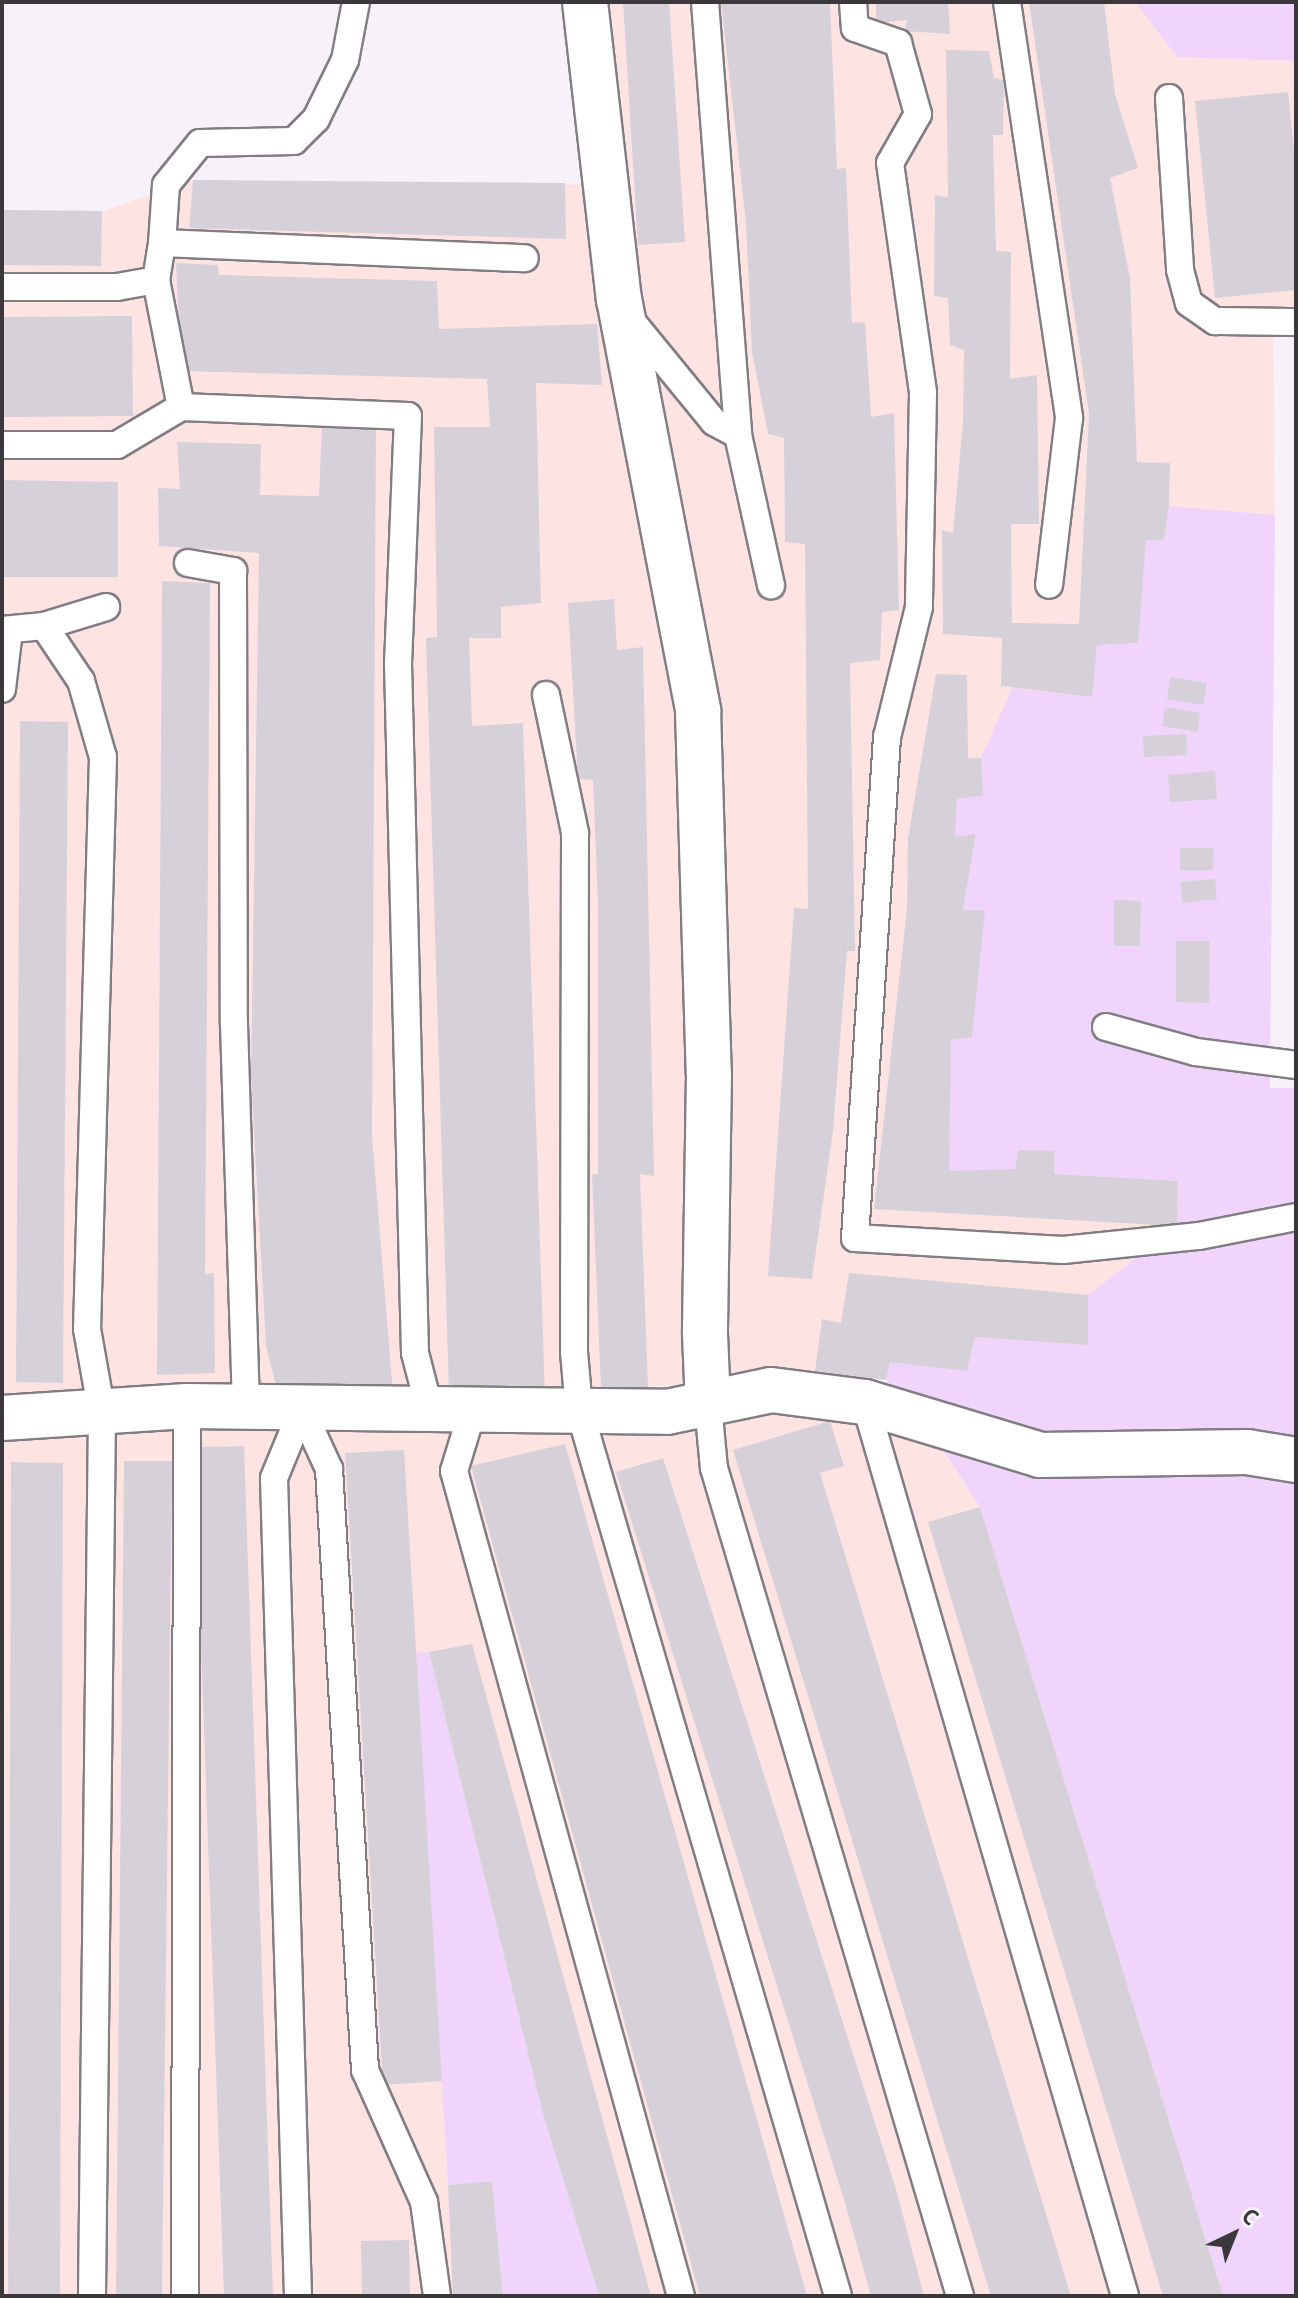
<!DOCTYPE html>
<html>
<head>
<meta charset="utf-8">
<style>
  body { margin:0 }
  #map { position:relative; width:1298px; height:2298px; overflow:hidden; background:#f7f2f9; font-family:"PT Sans",sans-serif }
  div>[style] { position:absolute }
  .industrial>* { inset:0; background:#fee3e3 }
  .green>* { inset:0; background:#f1d4fc }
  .building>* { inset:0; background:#d6d1d8 }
  .roads { filter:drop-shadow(2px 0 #817d83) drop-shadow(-2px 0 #817d83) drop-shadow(0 2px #817d83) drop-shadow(0 -2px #817d83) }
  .lane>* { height:26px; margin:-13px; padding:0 13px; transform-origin:13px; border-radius:13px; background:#fff }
  .street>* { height:44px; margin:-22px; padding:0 22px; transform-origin:22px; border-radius:22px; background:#fff }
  span { translate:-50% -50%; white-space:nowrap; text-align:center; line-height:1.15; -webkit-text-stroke:8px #f7f2f9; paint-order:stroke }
  .frame { position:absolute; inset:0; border:4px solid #3a383b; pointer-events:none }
  .north { position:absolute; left:1194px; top:2194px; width:80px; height:80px; -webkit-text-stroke:6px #f7f2f9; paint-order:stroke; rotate:43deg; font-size:22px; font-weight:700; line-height:32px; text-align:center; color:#3a383b }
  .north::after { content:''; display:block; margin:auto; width:28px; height:36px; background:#3a383b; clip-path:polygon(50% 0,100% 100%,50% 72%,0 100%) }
</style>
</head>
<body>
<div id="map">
  <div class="industrial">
    <i style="clip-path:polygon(607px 2px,1135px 2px,1177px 57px,1296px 61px,1296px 306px,1273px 308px,1275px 515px,1170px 506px,1164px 540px,1146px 540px,1138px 643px,1092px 697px,981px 758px,983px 795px,963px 909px,984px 910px,972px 1037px,951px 1040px,1015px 1169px,1018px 1150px,1054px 1151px,1054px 1174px,1178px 1181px,1177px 1226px,1088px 1345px,967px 1371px,890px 1362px,886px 1380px,815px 1371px,747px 1373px,676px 1385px,601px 1389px,545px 1397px,277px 1389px,2px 1396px,2px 210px,102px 211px,193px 180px,619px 185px)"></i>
    <i style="clip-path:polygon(778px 1410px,930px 1432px,980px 1507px,1223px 2296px,599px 2296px,543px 2114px,429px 1653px,417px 1653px,448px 2185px,492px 2181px,503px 2296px,2px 2296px,2px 1429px,725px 1425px)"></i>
  </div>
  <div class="green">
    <i style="clip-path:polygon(1135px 2px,1296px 2px,1296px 61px,1177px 57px)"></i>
    <i style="clip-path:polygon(1169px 506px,1275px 515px,1270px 1088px,1296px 1088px,1296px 2296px,1223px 2296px,980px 1507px,931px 1432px,886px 1380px,890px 1362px,967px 1370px,975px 1337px,1088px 1345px,1088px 1295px,1177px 1226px,1178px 1181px,1054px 1174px,1054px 1152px,1018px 1150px,1015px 1169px,949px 1171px,951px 1040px,972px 1036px,984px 910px,963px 910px,976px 835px,955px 837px,957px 799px,983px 794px,981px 758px,1012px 688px,1091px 697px,1097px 645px,1137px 643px,1146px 540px,1164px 540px)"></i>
    <i style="clip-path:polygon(429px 1652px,543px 2114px,599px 2296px,503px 2296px,492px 2181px,448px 2185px,416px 1653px)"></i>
  </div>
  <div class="building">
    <i style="clip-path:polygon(623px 2px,669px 2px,685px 242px,638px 245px)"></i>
    <i style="clip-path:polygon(721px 2px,830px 2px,837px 169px,846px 168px,852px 323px,865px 322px,871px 417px,894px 413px,899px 610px,882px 612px,880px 660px,850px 663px,855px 951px,847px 951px,833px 1131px,812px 1279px,768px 1276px,794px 908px,808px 909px,805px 544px,785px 542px,784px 438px,768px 434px,752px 352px,746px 223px)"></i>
    <i style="clip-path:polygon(876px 2px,948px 2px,950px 34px,905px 31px,907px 20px,876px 23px)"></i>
    <i style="clip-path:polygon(1029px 2px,1104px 2px,1115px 94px,1138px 168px,1110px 178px,1130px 278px,1137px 462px,1170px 463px,1169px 506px,1164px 540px,1146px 540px,1138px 643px,1097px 645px,1092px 697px,1001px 686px,1002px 638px,943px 634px,942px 530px,953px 533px,963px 422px,964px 350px,950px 345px,948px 298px,934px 296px,935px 195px,948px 197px,946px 50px,989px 51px,994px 78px,1004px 80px,1003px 135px,993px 135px,996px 251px,1011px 252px,1010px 379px,1037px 375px,1039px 524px,1011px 524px,1012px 623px,1079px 624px,1089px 414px)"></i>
    <i style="clip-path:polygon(1288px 92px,1296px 170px,1296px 290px,1215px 298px,1195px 101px)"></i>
    <i style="clip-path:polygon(193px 180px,565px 183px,566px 239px,189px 228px)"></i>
    <i style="clip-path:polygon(2px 210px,102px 211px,101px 266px,2px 265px)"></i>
    <i style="clip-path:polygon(176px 263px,218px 265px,219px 275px,437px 281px,439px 329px,597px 324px,602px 385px,536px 383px,541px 603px,501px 607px,501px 638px,469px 638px,472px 726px,523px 723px,545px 1397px,449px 1394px,426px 638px,437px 637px,434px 427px,490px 427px,487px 379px,181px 371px)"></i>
    <i style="clip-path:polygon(132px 316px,133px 416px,2px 417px,2px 317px)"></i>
    <i style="clip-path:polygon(322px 425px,376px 428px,372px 1136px,393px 1394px,277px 1389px,266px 1346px,251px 1077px,259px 553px,159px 546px,158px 488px,180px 489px,177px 442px,261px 444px,260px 495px,319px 496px)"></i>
    <i style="clip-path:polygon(2px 480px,118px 482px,118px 577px,2px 577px)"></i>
    <i style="clip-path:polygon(162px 581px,210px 583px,205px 1274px,214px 1273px,215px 1373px,157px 1375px)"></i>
    <i style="clip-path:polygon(614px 599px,617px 650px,643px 647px,654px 1176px,640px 1174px,648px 1387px,601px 1389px,592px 1174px,598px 1174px,598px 905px,593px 780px,578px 779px,568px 603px)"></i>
    <i style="clip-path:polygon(936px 674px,967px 675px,968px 758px,981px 758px,983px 795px,957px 799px,955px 837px,976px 834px,963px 910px,985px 910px,972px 1037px,951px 1040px,949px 1171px,1015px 1169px,1018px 1150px,1054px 1151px,1054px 1174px,1178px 1181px,1177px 1226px,874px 1209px,907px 908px,908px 838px)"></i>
    <i style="clip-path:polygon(1170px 677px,1207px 683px,1203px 705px,1167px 699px)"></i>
    <i style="clip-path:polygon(1165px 707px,1200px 713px,1197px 732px,1162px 726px)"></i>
    <i style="clip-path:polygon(20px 721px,68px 722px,63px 1383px,16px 1382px)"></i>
    <i style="clip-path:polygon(1186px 734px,1187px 755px,1144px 757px,1143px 736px)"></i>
    <i style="clip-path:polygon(1215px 771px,1217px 799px,1170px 802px,1168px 775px)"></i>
    <i style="clip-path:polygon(1180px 848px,1214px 848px,1213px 870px,1180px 870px)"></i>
    <i style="clip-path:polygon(1215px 879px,1217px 899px,1182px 903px,1181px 882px)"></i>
    <i style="clip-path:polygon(1114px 900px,1141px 901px,1140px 946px,1114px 946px)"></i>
    <i style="clip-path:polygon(1176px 941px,1210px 941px,1209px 1003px,1176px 1002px)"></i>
    <i style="clip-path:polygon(849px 1273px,1088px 1295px,1088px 1345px,975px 1337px,967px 1371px,890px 1362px,886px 1380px,815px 1371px,822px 1319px,841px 1323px)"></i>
    <i style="clip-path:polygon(830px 1421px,844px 1466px,820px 1473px,1071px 2296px,991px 2296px,733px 1450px)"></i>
    <i style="clip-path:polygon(565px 1444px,807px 2296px,700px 2296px,471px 1466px)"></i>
    <i style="clip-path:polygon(244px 1446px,272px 2266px,273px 2296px,224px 2296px,194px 1447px)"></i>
    <i style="clip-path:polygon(404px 1450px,442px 2081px,383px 2085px,345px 1453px)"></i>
    <i style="clip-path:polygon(663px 1458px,896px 2189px,924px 2296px,871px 2296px,845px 2203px,616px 1472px)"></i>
    <i style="clip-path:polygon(124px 1461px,172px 1461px,162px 2296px,116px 2296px)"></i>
    <i style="clip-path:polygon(11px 1462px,63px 1463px,60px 2296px,8px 2296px)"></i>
    <i style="clip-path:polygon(980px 1507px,1223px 2296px,1163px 2296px,928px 1522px)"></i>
    <i style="clip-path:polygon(472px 1644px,651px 2296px,599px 2296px,543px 2114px,429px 1652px)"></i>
    <i style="clip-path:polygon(492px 2181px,503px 2296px,453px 2296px,448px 2185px)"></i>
    <i style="clip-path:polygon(409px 2240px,410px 2296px,362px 2296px,361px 2241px)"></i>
  </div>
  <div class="roads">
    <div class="lane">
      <i style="left:356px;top:2px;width:59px;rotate:100.7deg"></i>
      <i style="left:345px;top:60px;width:66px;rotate:116.2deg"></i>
      <i style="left:316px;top:119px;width:31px;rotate:135deg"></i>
      <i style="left:294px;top:141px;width:94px;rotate:178.8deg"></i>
      <i style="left:200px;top:143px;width:54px;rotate:129deg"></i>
      <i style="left:166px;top:185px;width:58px;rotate:93.9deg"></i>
      <i style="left:162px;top:243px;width:363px;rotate:2.4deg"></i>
      <i style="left:705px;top:2px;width:434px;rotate:85.6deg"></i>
      <i style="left:738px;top:435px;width:154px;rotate:77.6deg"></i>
      <i style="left:853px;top:2px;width:26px;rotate:86deg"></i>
      <i style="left:855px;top:28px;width:46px;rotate:19.2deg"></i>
      <i style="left:898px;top:43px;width:74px;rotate:74.3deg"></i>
      <i style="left:918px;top:114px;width:56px;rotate:119.7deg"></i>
      <i style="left:890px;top:163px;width:232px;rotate:81.8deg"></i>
      <i style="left:923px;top:393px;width:214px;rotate:91.1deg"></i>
      <i style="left:919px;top:607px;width:134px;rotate:103.8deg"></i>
      <i style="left:887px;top:737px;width:502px;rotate:93.65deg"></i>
      <i style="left:855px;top:1238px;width:208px;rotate:3.3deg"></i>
      <i style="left:1063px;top:1250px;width:137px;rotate:-5.9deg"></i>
      <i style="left:1199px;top:1236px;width:99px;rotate:-11.1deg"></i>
      <i style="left:1007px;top:2px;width:421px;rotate:81.5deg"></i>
      <i style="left:1069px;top:418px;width:168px;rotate:96.8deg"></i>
      <i style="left:1169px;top:98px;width:172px;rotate:86.3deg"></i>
      <i style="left:1180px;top:270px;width:34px;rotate:75deg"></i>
      <i style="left:1189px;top:303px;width:32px;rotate:35deg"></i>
      <i style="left:1215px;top:321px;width:81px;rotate:0.7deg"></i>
      <i style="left:162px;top:243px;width:37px;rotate:99deg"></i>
      <i style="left:156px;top:280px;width:129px;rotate:78.9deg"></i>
      <i style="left:2px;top:287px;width:115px"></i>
      <i style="left:117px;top:287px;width:40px;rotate:-10deg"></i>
      <i style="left:629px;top:318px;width:134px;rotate:50.7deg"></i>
      <i style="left:714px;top:422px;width:27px;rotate:28deg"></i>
      <i style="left:2px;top:445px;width:115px"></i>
      <i style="left:117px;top:445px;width:74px;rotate:-30.7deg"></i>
      <i style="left:181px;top:407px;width:227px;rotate:2.3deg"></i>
      <i style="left:408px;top:416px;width:247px;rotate:92.3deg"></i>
      <i style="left:398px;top:663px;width:690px;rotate:88.59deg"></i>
      <i style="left:415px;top:1353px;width:60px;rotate:75.5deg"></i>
      <i style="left:188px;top:563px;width:46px;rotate:10.1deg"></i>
      <i style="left:233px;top:571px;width:453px;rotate:89.9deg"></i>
      <i style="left:234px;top:1024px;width:382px;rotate:88.2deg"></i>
      <i style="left:44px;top:626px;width:65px;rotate:-17deg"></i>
      <i style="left:2px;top:630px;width:42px;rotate:-5.4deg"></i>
      <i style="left:44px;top:626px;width:66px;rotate:56.1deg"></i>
      <i style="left:81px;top:681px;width:79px;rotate:73.9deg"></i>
      <i style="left:103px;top:757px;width:572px;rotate:91.6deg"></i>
      <i style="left:87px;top:1329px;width:85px;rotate:79.9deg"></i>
      <i style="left:102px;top:1413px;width:883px;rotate:90.65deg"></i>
      <i style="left:2px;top:689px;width:59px;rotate:-83.2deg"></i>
      <i style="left:546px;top:695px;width:141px;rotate:78.1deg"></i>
      <i style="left:575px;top:833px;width:519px;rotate:90.11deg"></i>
      <i style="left:574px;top:1352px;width:57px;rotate:85deg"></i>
      <i style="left:579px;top:1409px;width:924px;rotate:73.72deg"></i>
      <i style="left:1106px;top:1027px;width:93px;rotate:15.5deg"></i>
      <i style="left:1196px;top:1052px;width:101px;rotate:7.4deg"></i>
      <i style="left:865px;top:1402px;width:931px;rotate:73.78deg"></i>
      <i style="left:708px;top:1405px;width:63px;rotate:84.6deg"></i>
      <i style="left:714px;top:1468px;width:864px;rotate:73.45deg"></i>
      <i style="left:473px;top:1409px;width:65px;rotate:107deg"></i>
      <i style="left:454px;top:1471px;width:856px;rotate:74.62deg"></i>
      <i style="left:185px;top:2296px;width:890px;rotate:-89.87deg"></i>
      <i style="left:298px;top:2296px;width:818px;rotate:-91.68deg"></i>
      <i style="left:274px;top:1478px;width:74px;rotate:-67.6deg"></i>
      <i style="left:302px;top:1410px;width:65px;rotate:65.4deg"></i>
      <i style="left:329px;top:1469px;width:602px;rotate:86.57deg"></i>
      <i style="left:365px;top:2070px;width:145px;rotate:65.9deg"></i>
      <i style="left:424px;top:2202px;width:95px;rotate:82.1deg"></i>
    </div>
    <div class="street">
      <i style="left:585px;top:2px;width:299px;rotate:83.5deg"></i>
      <i style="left:619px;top:299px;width:420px;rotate:79.1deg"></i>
      <i style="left:698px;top:711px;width:363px;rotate:88.3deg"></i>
      <i style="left:709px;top:1074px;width:260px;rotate:90.9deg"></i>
      <i style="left:705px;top:1334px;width:71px;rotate:87.6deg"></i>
      <i style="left:2px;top:1418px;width:185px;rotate:-3.7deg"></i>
      <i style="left:187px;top:1406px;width:480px;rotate:0.7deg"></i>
      <i style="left:667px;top:1412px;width:106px;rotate:-11.9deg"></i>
      <i style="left:771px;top:1390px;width:95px;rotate:7.3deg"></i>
      <i style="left:865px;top:1402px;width:183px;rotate:16.8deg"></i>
      <i style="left:1040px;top:1455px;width:207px;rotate:-0.8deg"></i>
      <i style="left:1247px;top:1452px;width:50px;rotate:9.3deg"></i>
    </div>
  </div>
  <div class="frame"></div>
  <div class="north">С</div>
</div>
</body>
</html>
